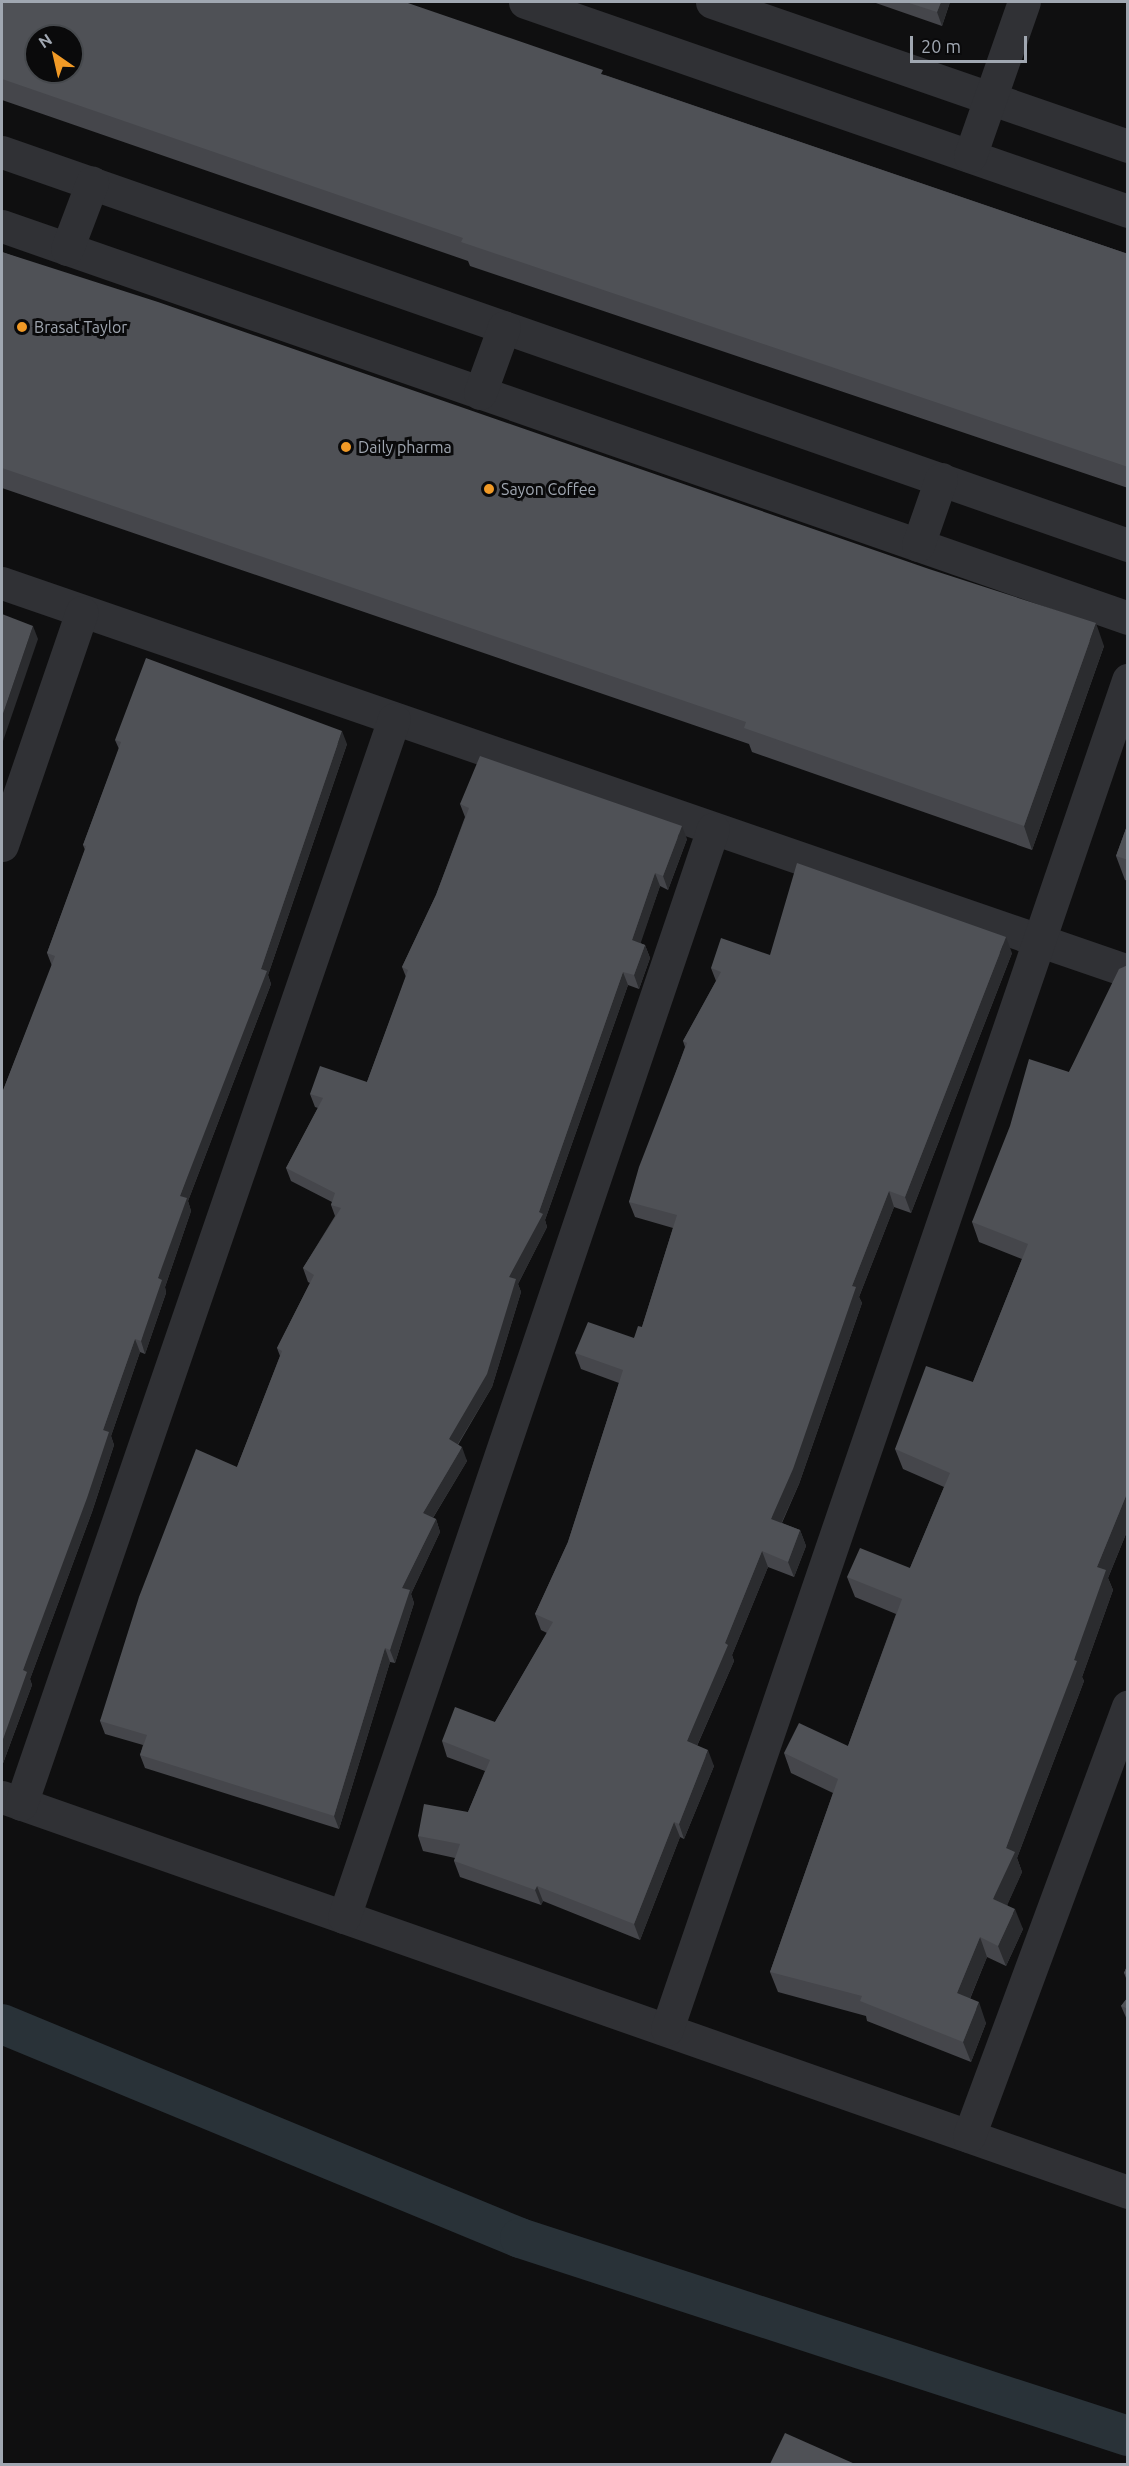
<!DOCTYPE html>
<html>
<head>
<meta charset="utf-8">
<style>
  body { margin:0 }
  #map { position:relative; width:1129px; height:2466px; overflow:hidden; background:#0f0f10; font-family:Ubuntu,sans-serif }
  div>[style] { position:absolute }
  .canal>* { height:40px; margin:-20px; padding:0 20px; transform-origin:20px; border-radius:20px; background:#293238 }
  .street>* { height:33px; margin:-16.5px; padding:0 16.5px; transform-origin:16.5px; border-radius:16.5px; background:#303135 }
  .wall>* { inset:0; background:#45464b }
  .shaded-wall>* { inset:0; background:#2b2c2f }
  .building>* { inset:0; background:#4f5156 }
  .dots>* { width:16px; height:16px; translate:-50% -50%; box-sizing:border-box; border:3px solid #0a0a0b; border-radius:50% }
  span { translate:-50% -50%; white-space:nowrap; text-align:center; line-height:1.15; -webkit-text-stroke:6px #0a0a0b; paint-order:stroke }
  .poi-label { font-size:16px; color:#a0a7b1 }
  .left { translate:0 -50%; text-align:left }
  .frame { position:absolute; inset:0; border:3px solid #a0a7b1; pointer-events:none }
  .north { position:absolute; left:24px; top:24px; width:60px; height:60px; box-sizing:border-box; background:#0a0a0b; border:2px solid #46494d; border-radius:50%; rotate:326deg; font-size:16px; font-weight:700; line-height:24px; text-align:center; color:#a0a7b1 }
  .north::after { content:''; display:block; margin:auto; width:21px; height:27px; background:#f19a26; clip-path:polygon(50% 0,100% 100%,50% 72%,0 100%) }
  .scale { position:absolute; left:910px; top:36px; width:117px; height:27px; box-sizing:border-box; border:3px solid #a0a7b1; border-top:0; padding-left:8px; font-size:18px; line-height:21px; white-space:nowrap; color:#a0a7b1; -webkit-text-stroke:4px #0a0a0b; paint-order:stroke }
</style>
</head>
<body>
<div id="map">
  <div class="canal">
    <i style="left:2px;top:2024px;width:560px;rotate:22.45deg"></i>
    <i style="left:520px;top:2238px;width:639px;rotate:18.04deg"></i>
  </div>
  <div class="street">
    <i style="left:525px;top:2px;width:638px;rotate:19.12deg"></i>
    <i style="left:712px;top:2px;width:440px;rotate:19.1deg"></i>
    <i style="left:2px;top:152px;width:1193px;rotate:19.24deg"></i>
    <i style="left:970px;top:156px;width:163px;rotate:-70.7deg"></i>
    <i style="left:2px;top:226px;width:1192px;rotate:19.19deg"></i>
    <i style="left:67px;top:249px;width:71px;rotate:-69.3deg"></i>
    <i style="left:480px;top:393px;width:70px;rotate:-70deg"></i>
    <i style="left:918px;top:545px;width:70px;rotate:-70.8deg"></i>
    <i style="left:2px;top:583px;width:1191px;rotate:19.01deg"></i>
    <i style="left:2px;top:845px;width:246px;rotate:-71.1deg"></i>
    <i style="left:2px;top:1797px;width:1193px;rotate:19.33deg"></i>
    <i style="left:21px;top:1804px;width:1147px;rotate:-71.03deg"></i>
    <i style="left:344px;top:1917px;width:1149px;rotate:-71.27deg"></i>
    <i style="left:667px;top:2029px;width:1426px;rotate:-71.13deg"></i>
    <i style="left:969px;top:2136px;width:458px;rotate:-69.7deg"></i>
  </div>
  <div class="wall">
    <i style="clip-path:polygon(2px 2px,605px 75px,1128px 254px,1128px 488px,470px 266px,468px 261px,2px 100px)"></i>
    <i style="clip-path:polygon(873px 2px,950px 2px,942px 26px)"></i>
    <i style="clip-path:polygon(2px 252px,1104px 646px,1032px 850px,752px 752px,749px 744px,2px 488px)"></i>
    <i style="clip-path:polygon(115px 740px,347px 744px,268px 975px,271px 984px,188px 1201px,191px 1211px,165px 1287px,166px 1293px,145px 1354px,140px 1352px,111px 1436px,114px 1445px,92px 1512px,30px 1679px,32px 1685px,2px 1766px,2px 1093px,52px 966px,47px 953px,85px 850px,83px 845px,119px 749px)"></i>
    <i style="clip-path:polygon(460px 804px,687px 839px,668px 890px,660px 886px,640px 943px,645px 945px,650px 958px,639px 989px,628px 985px,545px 1220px,547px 1227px,518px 1284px,521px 1292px,492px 1387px,458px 1445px,467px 1461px,433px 1518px,436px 1519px,440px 1532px,411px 1594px,414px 1603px,395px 1663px,390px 1662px,339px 1829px,145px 1768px,140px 1755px,143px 1745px,105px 1734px,100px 1721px,237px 1467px,280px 1356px,277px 1348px,310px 1283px,308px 1282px,303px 1268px,335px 1216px,331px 1205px,332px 1202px,291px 1181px,286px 1168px,318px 1108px,315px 1107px,310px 1094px,367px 1082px,406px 977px,402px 967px,436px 895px,465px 817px)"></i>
    <i style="clip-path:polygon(1128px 823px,1128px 881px,1125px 880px,1116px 856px)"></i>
    <i style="clip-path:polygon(1012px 953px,911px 1213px,894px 1207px,859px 1297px,862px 1303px,799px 1484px,782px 1523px,800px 1530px,806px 1546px,794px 1577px,768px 1567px,732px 1655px,734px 1661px,697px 1746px,714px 1766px,684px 1839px,680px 1837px,640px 1940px,543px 1901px,541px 1905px,460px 1877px,454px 1861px,455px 1858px,423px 1851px,418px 1836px,468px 1812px,485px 1771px,447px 1757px,442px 1741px,495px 1722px,547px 1633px,541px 1630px,535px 1614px,568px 1542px,619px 1383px,581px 1369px,575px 1353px,634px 1338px,642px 1327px,673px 1228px,635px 1217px,629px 1202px,685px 1047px,683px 1041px,716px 981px,711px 968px,770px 955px)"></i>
    <i style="clip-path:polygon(1128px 965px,1128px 1529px,1108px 1578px,1113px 1590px,1082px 1677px,1084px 1681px,1017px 1858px,1022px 1872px,1007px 1905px,1023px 1929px,1006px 1966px,987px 1957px,970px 1999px,986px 2023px,971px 2062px,867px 2021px,866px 2016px,778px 1992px,770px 1972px,833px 1793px,791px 1773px,784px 1753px,848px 1746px,896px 1614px,855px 1597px,847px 1577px,910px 1568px,944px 1487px,903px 1469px,895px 1449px,973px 1382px,1022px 1259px,979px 1242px,972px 1222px,1069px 1072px)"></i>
    <i style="clip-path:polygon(1128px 1964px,1128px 1983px,1124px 1973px)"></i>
    <i style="clip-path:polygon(1128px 1997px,1128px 2022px,1121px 2006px)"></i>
  </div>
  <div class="shaded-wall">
    <i style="clip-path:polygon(941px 2px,950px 2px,942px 26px,937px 12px)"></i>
    <i style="clip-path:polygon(1096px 623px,1104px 646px,1032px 850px,1024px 826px)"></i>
    <i style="clip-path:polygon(33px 626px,38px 639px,2px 744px,2px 717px)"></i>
    <i style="clip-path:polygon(342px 731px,347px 744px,268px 975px,271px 984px,188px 1201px,191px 1211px,165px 1287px,166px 1293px,145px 1354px,141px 1341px,180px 1196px,261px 969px)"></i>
    <i style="clip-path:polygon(682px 826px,687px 839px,668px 890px,663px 876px)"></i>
    <i style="clip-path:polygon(655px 873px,660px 886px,637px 954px,632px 940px)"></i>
    <i style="clip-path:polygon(1006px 937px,1012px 953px,911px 1213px,905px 1197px)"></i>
    <i style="clip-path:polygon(645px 945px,650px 958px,639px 989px,634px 975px)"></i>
    <i style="clip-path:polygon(623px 972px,628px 985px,545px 1220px,547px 1227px,518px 1284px,521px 1292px,492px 1387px,453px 1452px,449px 1439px,509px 1277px,539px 1212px)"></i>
    <i style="clip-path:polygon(889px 1191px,894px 1207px,859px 1297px,862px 1303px,799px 1484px,776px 1535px,771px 1519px,852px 1286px)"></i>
    <i style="clip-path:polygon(135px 1339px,140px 1352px,111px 1436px,114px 1445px,92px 1512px,30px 1679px,32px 1685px,2px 1766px,2px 1742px,23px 1670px,103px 1430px)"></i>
    <i style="clip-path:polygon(462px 1447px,467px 1461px,428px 1526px,423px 1513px)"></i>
    <i style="clip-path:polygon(1128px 1491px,1128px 1529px,1108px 1578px,1113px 1590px,1082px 1677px,1084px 1681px,1017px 1858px,1022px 1872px,1001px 1919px,993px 1899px,1006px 1848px,1074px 1660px,1097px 1567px)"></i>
    <i style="clip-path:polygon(436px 1519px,440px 1532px,411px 1594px,414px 1603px,395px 1663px,390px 1650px,402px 1588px)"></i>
    <i style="clip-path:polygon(800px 1530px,806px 1546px,794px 1577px,788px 1562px)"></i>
    <i style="clip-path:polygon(762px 1551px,768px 1567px,732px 1655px,734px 1661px,692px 1757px,687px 1741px,725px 1643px)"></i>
    <i style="clip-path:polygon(385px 1648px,390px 1662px,339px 1829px,334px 1816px)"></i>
    <i style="clip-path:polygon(708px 1750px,714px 1766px,684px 1839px,679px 1824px)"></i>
    <i style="clip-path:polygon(674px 1822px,680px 1837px,640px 1940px,634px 1924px)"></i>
    <i style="clip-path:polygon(537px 1886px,543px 1901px,541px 1905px,535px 1890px)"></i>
    <i style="clip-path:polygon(1015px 1909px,1023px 1929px,1006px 1966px,998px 1946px)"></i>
    <i style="clip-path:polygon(980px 1937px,987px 1957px,964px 2013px,957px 1993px)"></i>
    <i style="clip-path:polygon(979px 2002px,986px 2023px,971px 2062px,963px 2042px)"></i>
  </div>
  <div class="building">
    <i style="clip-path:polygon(evenodd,2px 2px,405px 2px,603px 70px,601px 74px,1128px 254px,1128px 467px,461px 242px,463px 238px,2px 79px,2px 2px,36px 36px,72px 36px,72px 72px,36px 72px,36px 36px)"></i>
    <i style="clip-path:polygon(906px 2px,941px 2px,937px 12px)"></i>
    <i style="clip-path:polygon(2px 252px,158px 302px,929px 569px,1096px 623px,1024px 826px,744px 728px,746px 722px,2px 468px)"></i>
    <i style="clip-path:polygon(2px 614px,33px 626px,2px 717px)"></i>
    <i style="clip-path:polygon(146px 658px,342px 731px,261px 969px,267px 971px,180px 1196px,187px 1198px,158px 1278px,162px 1280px,141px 1341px,135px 1339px,103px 1430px,109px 1432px,87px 1498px,23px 1670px,27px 1672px,2px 1742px,2px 1093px,55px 956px,47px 953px,86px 846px,83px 845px,121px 742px,115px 740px)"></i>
    <i style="clip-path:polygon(480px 756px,682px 826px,663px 876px,655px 873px,632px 940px,645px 945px,634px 975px,623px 972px,539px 1212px,543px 1214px,509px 1277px,516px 1279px,487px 1374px,449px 1439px,462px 1447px,423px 1513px,436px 1519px,402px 1588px,410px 1590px,390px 1650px,385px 1648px,334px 1816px,140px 1755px,147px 1735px,100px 1721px,139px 1597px,196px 1449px,237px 1467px,282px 1351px,277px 1348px,314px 1275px,303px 1268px,341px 1208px,331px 1205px,335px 1193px,286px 1168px,323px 1098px,310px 1094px,320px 1066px,367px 1082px,408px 970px,402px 967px,436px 895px,469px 808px,460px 804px)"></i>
    <i style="clip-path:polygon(1128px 823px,1128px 860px,1116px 856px)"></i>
    <i style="clip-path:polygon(797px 863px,1006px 937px,905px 1197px,889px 1191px,852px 1286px,856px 1287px,793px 1469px,771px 1519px,800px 1530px,788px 1562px,762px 1551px,725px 1643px,728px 1645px,687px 1741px,708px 1750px,679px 1824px,674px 1822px,634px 1924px,537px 1886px,535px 1890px,454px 1861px,460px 1844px,418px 1836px,424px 1804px,468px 1812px,490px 1760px,442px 1741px,455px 1707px,495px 1722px,553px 1622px,535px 1614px,568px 1542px,623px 1370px,575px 1353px,588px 1322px,634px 1338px,638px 1326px,642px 1327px,677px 1215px,629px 1202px,639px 1167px,687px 1043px,683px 1041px,721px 972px,711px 968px,721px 938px,770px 955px)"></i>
    <i style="clip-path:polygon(1128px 965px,1128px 1491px,1097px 1567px,1106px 1570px,1074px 1660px,1077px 1661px,1006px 1848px,1015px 1852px,993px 1899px,1015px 1909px,998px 1946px,980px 1937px,957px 1993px,979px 2002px,963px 2042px,860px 2001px,862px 1996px,770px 1972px,838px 1779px,784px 1753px,799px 1723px,848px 1746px,902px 1599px,847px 1577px,860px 1548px,910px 1568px,950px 1473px,895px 1449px,926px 1366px,973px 1382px,1028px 1244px,972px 1222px,1010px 1126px,1029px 1059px,1069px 1072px,1119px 969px)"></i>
    <i style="clip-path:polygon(1128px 1964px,1128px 1975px,1124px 1973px)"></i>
    <i style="clip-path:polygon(1128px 1997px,1128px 2009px,1121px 2006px)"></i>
    <i style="clip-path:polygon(785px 2433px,855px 2464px,770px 2464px)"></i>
  </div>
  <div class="dots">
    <i style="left:22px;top:327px;background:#f19a26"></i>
    <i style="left:346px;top:447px;background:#f19a26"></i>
    <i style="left:489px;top:489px;background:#f19a26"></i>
  </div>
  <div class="poi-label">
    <span class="left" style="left:34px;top:327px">Brasat Taylor</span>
    <span class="left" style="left:358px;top:447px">Daily pharma</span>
    <span class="left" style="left:501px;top:489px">Sayon Coffee</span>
  </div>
  <div class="frame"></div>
  <div class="north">N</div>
  <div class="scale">20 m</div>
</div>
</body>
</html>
